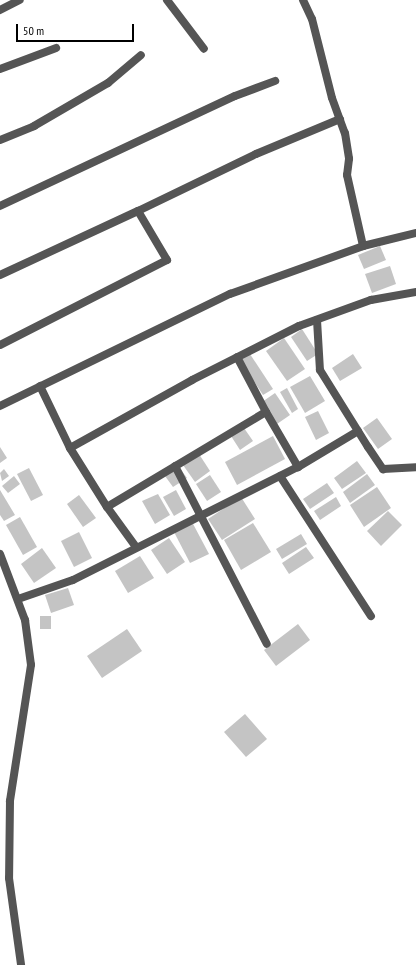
<!DOCTYPE html>
<html>
<head>
<meta charset="utf-8">
<style>
  body { margin:0 }
  #map { position:relative; width:416px; height:965px; overflow:hidden; background:#fff; font-family:"PT Sans Narrow",sans-serif }
  div>[style] { position:absolute }
  .building>* { inset:0; background:#c4c4c4 }
  .minor>* { height:8px; margin:-4px; padding:0 4px; transform-origin:4px; border-radius:4px; background:#555 }
  span { translate:-50% -50%; white-space:nowrap; text-align:center; line-height:1.15; -webkit-text-stroke:3px #fff; paint-order:stroke }
  .scale { position:absolute; left:16px; top:24px; width:118px; height:18px; box-sizing:border-box; border:2px solid #000; border-top:0; padding-left:5px; font-size:12px; line-height:14px; white-space:nowrap; color:#000; -webkit-text-stroke:3px #fff; paint-order:stroke }
</style>
</head>
<body>
<div id="map">
  <div class="building">
    <i style="clip-path:polygon(380px 246px,386px 260px,364px 269px,358px 255px)"></i>
    <i style="clip-path:polygon(390px 266px,396px 284px,372px 293px,365px 274px)"></i>
    <i style="clip-path:polygon(302px 329px,318px 354px,307px 361px,291px 337px)"></i>
    <i style="clip-path:polygon(284px 338px,305px 369px,287px 381px,266px 351px)"></i>
    <i style="clip-path:polygon(250px 354px,273px 389px,263px 395px,240px 360px)"></i>
    <i style="clip-path:polygon(353px 354px,362px 368px,340px 381px,332px 368px)"></i>
    <i style="clip-path:polygon(310px 376px,325px 401px,305px 413px,290px 387px)"></i>
    <i style="clip-path:polygon(287px 388px,298px 409px,292px 413px,280px 392px)"></i>
    <i style="clip-path:polygon(275px 393px,290px 415px,277px 424px,262px 402px)"></i>
    <i style="clip-path:polygon(318px 411px,329px 433px,316px 440px,305px 417px)"></i>
    <i style="clip-path:polygon(377px 418px,392px 439px,378px 449px,363px 428px)"></i>
    <i style="clip-path:polygon(244px 428px,253px 441px,240px 450px,231px 436px)"></i>
    <i style="clip-path:polygon(273px 436px,285px 459px,237px 485px,225px 462px)"></i>
    <i style="clip-path:polygon(0 447px,7px 458px,0 463px)"></i>
    <i style="clip-path:polygon(199px 454px,210px 471px,195px 482px,183px 465px)"></i>
    <i style="clip-path:polygon(357px 461px,366px 473px,342px 489px,334px 478px)"></i>
    <i style="clip-path:polygon(179px 467px,187px 478px,173px 487px,165px 476px)"></i>
    <i style="clip-path:polygon(29px 468px,43px 495px,31px 501px,17px 474px)"></i>
    <i style="clip-path:polygon(4px 469px,9px 476px,2px 481px,0 473px)"></i>
    <i style="clip-path:polygon(367px 474px,375px 485px,350px 503px,343px 492px)"></i>
    <i style="clip-path:polygon(210px 475px,221px 492px,207px 501px,196px 484px)"></i>
    <i style="clip-path:polygon(14px 476px,20px 484px,8px 493px,2px 486px)"></i>
    <i style="clip-path:polygon(327px 483px,334px 493px,310px 509px,303px 499px)"></i>
    <i style="clip-path:polygon(377px 487px,391px 508px,364px 527px,350px 505px)"></i>
    <i style="clip-path:polygon(0 490px,15px 515px,4px 521px,0 515px)"></i>
    <i style="clip-path:polygon(176px 490px,186px 509px,174px 516px,163px 497px)"></i>
    <i style="clip-path:polygon(158px 494px,170px 515px,155px 524px,142px 501px)"></i>
    <i style="clip-path:polygon(79px 495px,96px 518px,83px 527px,67px 504px)"></i>
    <i style="clip-path:polygon(241px 497px,255px 519px,222px 540px,208px 519px)"></i>
    <i style="clip-path:polygon(336px 497px,341px 506px,320px 520px,314px 511px)"></i>
    <i style="clip-path:polygon(388px 511px,402px 525px,381px 546px,367px 531px)"></i>
    <i style="clip-path:polygon(20px 517px,37px 547px,23px 555px,6px 525px)"></i>
    <i style="clip-path:polygon(192px 522px,209px 554px,190px 563px,174px 532px)"></i>
    <i style="clip-path:polygon(253px 523px,271px 552px,241px 570px,224px 540px)"></i>
    <i style="clip-path:polygon(79px 532px,92px 558px,74px 567px,61px 541px)"></i>
    <i style="clip-path:polygon(301px 534px,307px 544px,282px 559px,276px 549px)"></i>
    <i style="clip-path:polygon(169px 538px,185px 562px,167px 574px,151px 550px)"></i>
    <i style="clip-path:polygon(306px 547px,314px 558px,289px 574px,282px 563px)"></i>
    <i style="clip-path:polygon(42px 548px,56px 568px,34px 583px,21px 564px)"></i>
    <i style="clip-path:polygon(140px 556px,154px 578px,128px 593px,115px 571px)"></i>
    <i style="clip-path:polygon(68px 588px,74px 605px,51px 613px,45px 595px)"></i>
    <i style="clip-path:polygon(40px 616px,51px 616px,51px 629px,40px 629px)"></i>
    <i style="clip-path:polygon(298px 624px,310px 640px,276px 666px,264px 650px)"></i>
    <i style="clip-path:polygon(127px 629px,142px 651px,102px 678px,87px 656px)"></i>
    <i style="clip-path:polygon(245px 714px,267px 739px,246px 757px,224px 732px)"></i>
  </div>
  <div class="minor">
    <i style="left:167px;top:0;width:61px;rotate:52.9deg"></i>
    <i style="left:303px;top:0;width:21px;rotate:65deg"></i>
    <i style="left:312px;top:19px;width:81px;rotate:75.8deg"></i>
    <i style="left:332px;top:98px;width:37px;rotate:70deg"></i>
    <i style="left:345px;top:133px;width:26px;rotate:81deg"></i>
    <i style="left:349px;top:159px;width:16px;rotate:97deg"></i>
    <i style="left:347px;top:175px;width:73px;rotate:77.3deg"></i>
    <i style="left:0;top:10px;width:22px;rotate:-27deg"></i>
    <i style="left:0;top:69px;width:60px;rotate:-20.6deg"></i>
    <i style="left:0;top:140px;width:37px;rotate:-22deg"></i>
    <i style="left:34px;top:126px;width:86px;rotate:-30.2deg"></i>
    <i style="left:108px;top:83px;width:43px;rotate:-40.3deg"></i>
    <i style="left:0;top:206px;width:259px;rotate:-25.1deg"></i>
    <i style="left:235px;top:96px;width:43px;rotate:-20.6deg"></i>
    <i style="left:138px;top:211px;width:131px;rotate:-25.8deg"></i>
    <i style="left:256px;top:154px;width:91px;rotate:-22.6deg"></i>
    <i style="left:0;top:275px;width:152px;rotate:-24.9deg"></i>
    <i style="left:138px;top:211px;width:57px;rotate:59.4deg"></i>
    <i style="left:167px;top:260px;width:187px;rotate:153deg"></i>
    <i style="left:317px;top:320px;width:50px;rotate:86.6deg"></i>
    <i style="left:320px;top:370px;width:91px;rotate:58.1deg"></i>
    <i style="left:368px;top:447px;width:27px;rotate:56deg"></i>
    <i style="left:383px;top:469px;width:33px;rotate:-3deg"></i>
    <i style="left:40px;top:386px;width:69px;rotate:64.2deg"></i>
    <i style="left:70px;top:448px;width:140px;rotate:-29.1deg"></i>
    <i style="left:192px;top:380px;width:120px;rotate:-26.8deg"></i>
    <i style="left:299px;top:326px;width:77px;rotate:-19.9deg"></i>
    <i style="left:371px;top:300px;width:46px;rotate:-10.1deg"></i>
    <i style="left:0;top:406px;width:256px;rotate:-26deg"></i>
    <i style="left:230px;top:294px;width:141px;rotate:-19.8deg"></i>
    <i style="left:363px;top:246px;width:55px;rotate:-13.8deg"></i>
    <i style="left:266px;top:412px;width:64px;rotate:59.8deg"></i>
    <i style="left:70px;top:448px;width:70px;rotate:57.9deg"></i>
    <i style="left:107px;top:507px;width:185px;rotate:-30.9deg"></i>
    <i style="left:266px;top:412px;width:62px;rotate:-117.8deg"></i>
    <i style="left:175px;top:466px;width:200px;rotate:62.7deg"></i>
    <i style="left:280px;top:476px;width:167px;rotate:57deg"></i>
    <i style="left:107px;top:507px;width:49px;rotate:54.1deg"></i>
    <i style="left:0;top:554px;width:71px;rotate:69.3deg"></i>
    <i style="left:25px;top:620px;width:45px;rotate:82.4deg"></i>
    <i style="left:31px;top:665px;width:138px;rotate:98.8deg"></i>
    <i style="left:10px;top:801px;width:77px;rotate:90.7deg"></i>
    <i style="left:9px;top:878px;width:88px;rotate:82.1deg"></i>
    <i style="left:18px;top:599px;width:58px;rotate:-19.1deg"></i>
    <i style="left:73px;top:580px;width:252px;rotate:-26.7deg"></i>
    <i style="left:298px;top:467px;width:70px;rotate:-31deg"></i>
  </div>
  <div class="scale">50 m</div>
</div>
</body>
</html>
